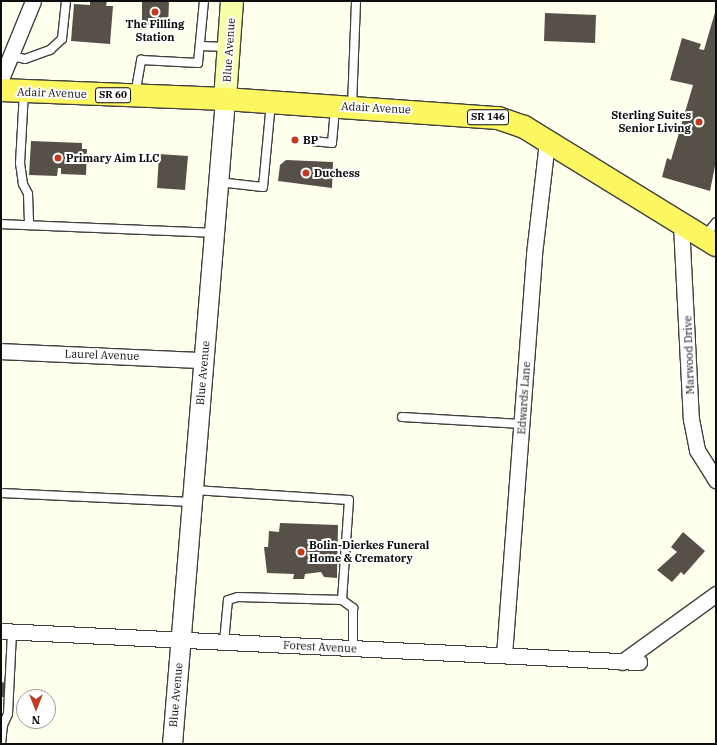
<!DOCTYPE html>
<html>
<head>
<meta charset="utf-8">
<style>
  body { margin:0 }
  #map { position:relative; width:717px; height:745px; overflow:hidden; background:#ffffed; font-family:"IBM Plex Serif",serif }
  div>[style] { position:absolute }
  .building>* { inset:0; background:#565049 }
  .roads { filter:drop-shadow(1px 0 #404040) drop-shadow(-1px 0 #404040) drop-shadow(0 1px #404040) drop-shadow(0 -1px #404040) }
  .service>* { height:8px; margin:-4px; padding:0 4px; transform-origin:4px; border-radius:4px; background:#fff }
  .minor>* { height:15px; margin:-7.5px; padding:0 7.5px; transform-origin:7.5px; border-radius:7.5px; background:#fff }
  .tertiary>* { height:19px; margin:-9.5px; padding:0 9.5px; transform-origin:9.5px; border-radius:9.5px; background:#fff }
  .secondary>* { height:22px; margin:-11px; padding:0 11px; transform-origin:11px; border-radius:11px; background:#f7ffa8 }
  .primary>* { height:22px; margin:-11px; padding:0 11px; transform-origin:11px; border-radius:11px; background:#fcf660 }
  .dots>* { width:11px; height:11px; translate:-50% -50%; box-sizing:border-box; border:2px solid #fff; border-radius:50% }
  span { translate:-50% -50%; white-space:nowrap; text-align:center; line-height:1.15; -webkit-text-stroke:4px #fff; paint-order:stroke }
  .shield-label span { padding:1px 3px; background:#fff; border:1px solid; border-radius:3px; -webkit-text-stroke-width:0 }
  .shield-label { font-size:10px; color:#0d0d0d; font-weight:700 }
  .poi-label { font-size:11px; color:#0d0d0d; font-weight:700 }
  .right { translate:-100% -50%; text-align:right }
  .left { translate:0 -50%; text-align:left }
  .street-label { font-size:11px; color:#0d0d0d }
  .frame { position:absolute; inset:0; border:2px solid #0d0d0d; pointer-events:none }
  .north { position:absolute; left:16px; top:689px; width:40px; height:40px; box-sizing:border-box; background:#fff; border:1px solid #9e9e9e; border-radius:50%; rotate:180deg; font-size:11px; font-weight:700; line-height:16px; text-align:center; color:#0d0d0d }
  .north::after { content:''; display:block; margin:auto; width:14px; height:18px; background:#c03b22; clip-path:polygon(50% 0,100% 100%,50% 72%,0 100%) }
</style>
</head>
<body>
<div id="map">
  <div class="building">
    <i style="clip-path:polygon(90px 1px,107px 1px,106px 6px,113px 6px,110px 44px,71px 41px,74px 4px,90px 5px)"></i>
    <i style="clip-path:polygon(142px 1px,169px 1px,168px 27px,142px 25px)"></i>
    <i style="clip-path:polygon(716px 9px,716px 161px,710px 191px,662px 177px,667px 158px,671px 160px,693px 85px,670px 80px,682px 38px,701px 44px,699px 49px,704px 50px)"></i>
    <i style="clip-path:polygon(545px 13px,596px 15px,595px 43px,544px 41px)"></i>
    <i style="clip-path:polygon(31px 141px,82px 143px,82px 149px,87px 149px,86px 175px,61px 174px,61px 168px,58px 168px,57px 176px,29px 175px)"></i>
    <i style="clip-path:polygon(159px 154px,188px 156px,185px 190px,157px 188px)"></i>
    <i style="clip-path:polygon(286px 160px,333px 162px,332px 188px,278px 181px,280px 165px)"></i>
    <i style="clip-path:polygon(280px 523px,338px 525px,337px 578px,324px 577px,321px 572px,305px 574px,304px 579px,293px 579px,294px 574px,267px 573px,264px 547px,268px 547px,269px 531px,279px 532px)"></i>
    <i style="clip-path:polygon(683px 532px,705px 551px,684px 575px,681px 572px,672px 582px,657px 570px,677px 552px,671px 547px)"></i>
    <i style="clip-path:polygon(1px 682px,7px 683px,6px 697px,1px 697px)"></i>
  </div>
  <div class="roads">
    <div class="service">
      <i style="left:200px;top:46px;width:27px;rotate:2deg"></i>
      <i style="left:11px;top:56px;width:14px;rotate:12deg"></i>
      <i style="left:25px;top:59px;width:27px;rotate:-20deg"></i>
      <i style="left:50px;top:50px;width:16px;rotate:-43deg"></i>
      <i style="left:62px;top:39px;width:38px;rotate:-84deg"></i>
      <i style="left:24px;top:92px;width:71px;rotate:93.2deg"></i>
      <i style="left:20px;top:163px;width:21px;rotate:82deg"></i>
      <i style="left:23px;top:184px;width:11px;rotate:63deg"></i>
      <i style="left:28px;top:194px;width:31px;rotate:88deg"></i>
      <i style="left:135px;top:95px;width:36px;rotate:-80deg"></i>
      <i style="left:141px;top:60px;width:57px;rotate:3deg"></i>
      <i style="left:198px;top:63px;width:62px;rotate:-84.5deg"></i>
      <i style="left:352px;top:106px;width:105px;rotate:-87.8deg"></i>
      <i style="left:313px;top:141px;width:19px;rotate:6deg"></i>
      <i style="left:332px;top:143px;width:36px;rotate:-85deg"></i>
      <i style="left:218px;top:182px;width:45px;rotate:6.3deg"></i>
      <i style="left:263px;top:187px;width:84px;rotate:-84.6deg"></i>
      <i style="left:1px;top:224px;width:213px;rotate:2.4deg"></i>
      <i style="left:704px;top:237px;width:19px;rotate:-51deg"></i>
      <i style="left:402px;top:417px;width:120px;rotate:3.3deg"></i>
      <i style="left:194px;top:490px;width:155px;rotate:3.7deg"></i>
      <i style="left:349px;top:500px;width:100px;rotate:94deg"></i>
      <i style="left:342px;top:600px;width:14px;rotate:36deg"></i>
      <i style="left:353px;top:608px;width:40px;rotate:90deg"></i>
      <i style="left:1px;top:493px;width:191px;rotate:2.7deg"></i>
      <i style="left:224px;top:642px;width:42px;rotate:-84.6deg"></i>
      <i style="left:228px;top:600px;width:10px;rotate:-17deg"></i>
      <i style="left:238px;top:597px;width:104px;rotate:1.7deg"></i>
      <i style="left:1px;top:744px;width:19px;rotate:-84deg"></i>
      <i style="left:3px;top:725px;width:12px;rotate:-66deg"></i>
      <i style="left:8px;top:714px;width:82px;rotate:-87.2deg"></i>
    </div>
    <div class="minor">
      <i style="left:1px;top:79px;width:84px;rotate:-67.7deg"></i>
      <i style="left:681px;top:224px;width:195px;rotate:87.1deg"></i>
      <i style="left:691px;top:419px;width:32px;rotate:79deg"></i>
      <i style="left:697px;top:450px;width:36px;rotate:58deg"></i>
      <i style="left:1px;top:351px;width:202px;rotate:2.6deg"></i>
      <i style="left:1px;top:631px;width:639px;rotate:2.78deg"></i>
      <i style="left:504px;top:655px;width:402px;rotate:-85.7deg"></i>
      <i style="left:534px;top:254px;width:114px;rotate:-83.4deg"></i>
      <i style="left:622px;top:662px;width:116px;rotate:-35.9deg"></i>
    </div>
    <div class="tertiary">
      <i style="left:172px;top:744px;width:647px;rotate:-85.3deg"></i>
    </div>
    <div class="secondary">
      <i style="left:225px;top:99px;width:98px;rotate:-85.9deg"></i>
    </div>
    <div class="primary">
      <i style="left:1px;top:90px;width:224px;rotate:2.3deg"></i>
      <i style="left:225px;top:99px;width:274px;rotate:4deg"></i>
      <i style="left:498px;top:118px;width:28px;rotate:19deg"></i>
      <i style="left:524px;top:127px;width:225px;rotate:31.6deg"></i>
    </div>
  </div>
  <div class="dots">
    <i style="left:155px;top:12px;background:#c03b22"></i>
    <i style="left:699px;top:122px;background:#c03b22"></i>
    <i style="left:295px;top:140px;background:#c03b22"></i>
    <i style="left:58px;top:158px;background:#c03b22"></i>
    <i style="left:306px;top:173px;background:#c03b22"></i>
    <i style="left:301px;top:552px;background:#c03b22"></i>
  </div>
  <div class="shield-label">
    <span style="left:113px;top:95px">SR 60</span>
    <span style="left:488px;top:117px">SR 146</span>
  </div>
  <div class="poi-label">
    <span style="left:155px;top:31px">The Filling<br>Station</span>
    <span class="right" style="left:691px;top:122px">Sterling Suites<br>Senior Living</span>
    <span class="left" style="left:303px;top:140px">BP</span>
    <span class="left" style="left:66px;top:158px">Primary Aim LLC</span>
    <span class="left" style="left:314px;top:173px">Duchess</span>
    <span class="left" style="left:309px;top:552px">Bolin-Dierkes Funeral<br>Home &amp; Crematory</span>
  </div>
  <div class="street-label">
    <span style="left:229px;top:50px;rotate:-86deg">Blue Avenue</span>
    <span style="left:52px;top:93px;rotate:2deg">Adair Avenue</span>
    <span style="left:376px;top:108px;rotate:3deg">Adair Avenue</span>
    <span style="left:102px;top:355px;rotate:2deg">Laurel Avenue</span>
    <span style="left:689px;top:355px;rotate:-92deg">Marwood Drive</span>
    <span style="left:203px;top:373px;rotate:-85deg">Blue Avenue</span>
    <span style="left:524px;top:398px;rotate:-86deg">Edwards Lane</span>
    <span style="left:320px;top:647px;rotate:3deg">Forest Avenue</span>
    <span style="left:176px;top:695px;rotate:-85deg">Blue Avenue</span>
  </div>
  <div class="frame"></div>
  <div class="north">N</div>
</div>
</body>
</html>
